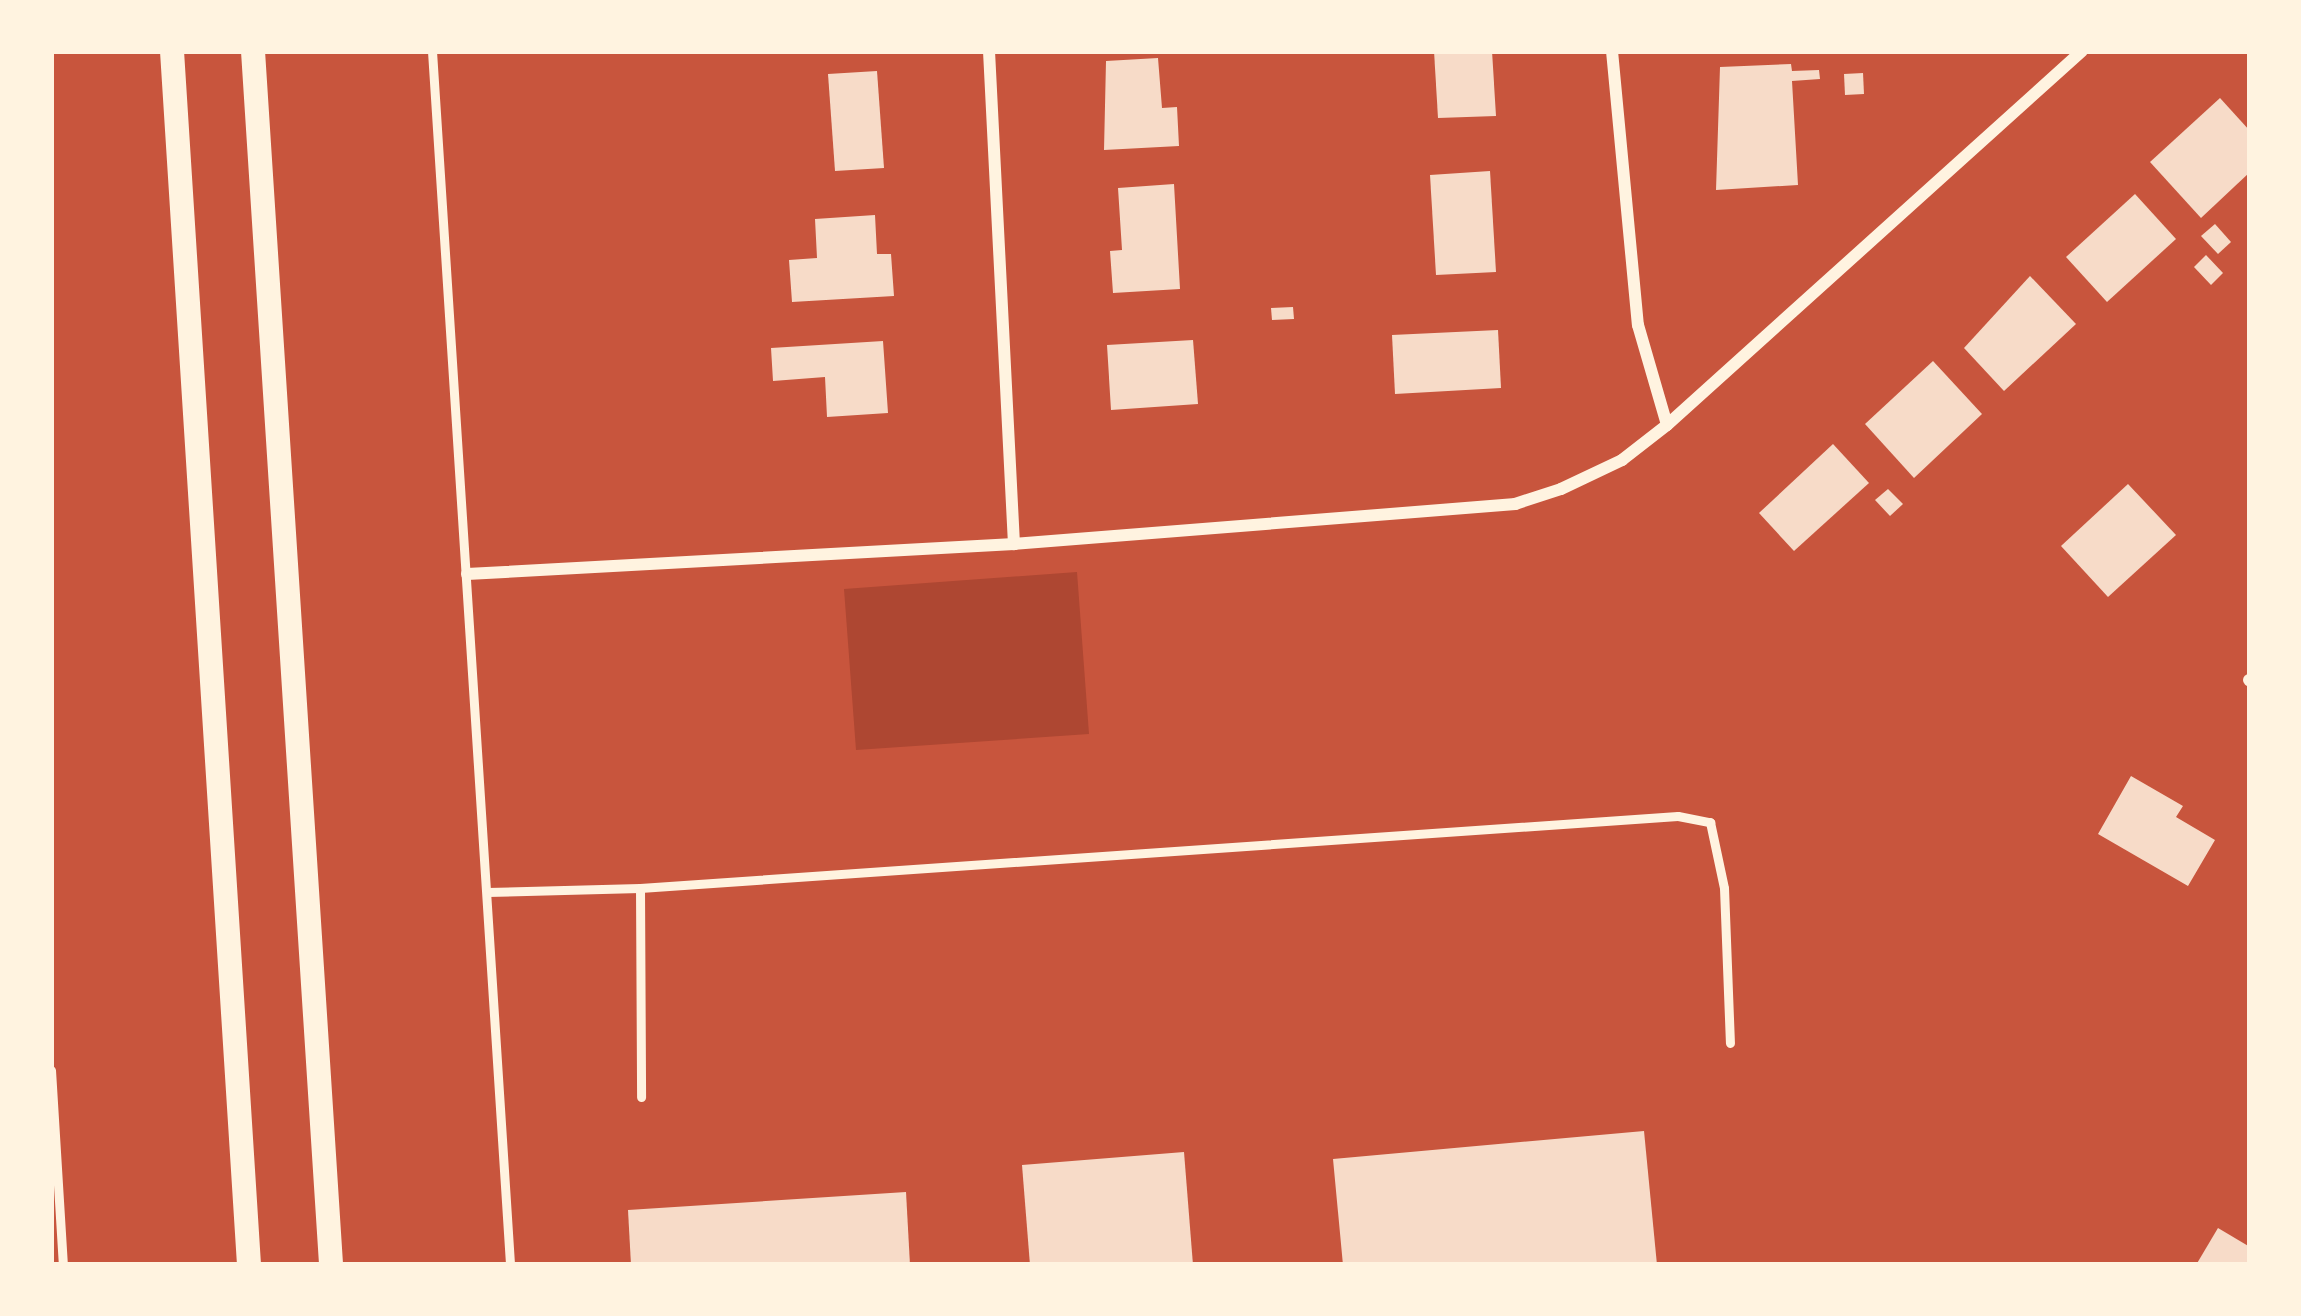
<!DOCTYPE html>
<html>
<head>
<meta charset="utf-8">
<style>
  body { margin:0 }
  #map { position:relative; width:2301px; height:1316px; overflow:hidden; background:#c8553d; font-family:"Nunito Sans",sans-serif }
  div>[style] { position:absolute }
  .green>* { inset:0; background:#ae4732 }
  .building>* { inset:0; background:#f7dbc8 }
  .service>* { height:9px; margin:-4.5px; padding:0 4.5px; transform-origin:4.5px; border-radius:4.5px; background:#fff3e0 }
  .minor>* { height:12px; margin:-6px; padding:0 6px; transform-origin:6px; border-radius:6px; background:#fff3e0 }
  .secondary>* { height:24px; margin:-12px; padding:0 12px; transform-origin:12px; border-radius:12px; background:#fff3e0 }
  span { translate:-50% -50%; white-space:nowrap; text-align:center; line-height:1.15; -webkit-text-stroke:9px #fff3e0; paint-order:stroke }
  .frame { position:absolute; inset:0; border:54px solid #fff3e0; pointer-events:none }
</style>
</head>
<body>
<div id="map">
  <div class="green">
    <i style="clip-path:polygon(1077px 572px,1089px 734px,856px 750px,844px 589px)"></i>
  </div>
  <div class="building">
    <i style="clip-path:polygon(1434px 51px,1492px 51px,1496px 116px,1438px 118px)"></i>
    <i style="clip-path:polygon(1158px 58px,1162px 108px,1177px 107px,1179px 146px,1104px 150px,1106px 61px)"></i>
    <i style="clip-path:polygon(1791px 64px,1792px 71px,1819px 70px,1820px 79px,1792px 81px,1798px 185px,1716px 190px,1720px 67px)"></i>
    <i style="clip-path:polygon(877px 71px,884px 168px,835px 171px,828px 74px)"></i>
    <i style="clip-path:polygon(1863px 73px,1864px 94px,1845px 95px,1844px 74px)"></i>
    <i style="clip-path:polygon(2220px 98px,2250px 131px,2250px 172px,2201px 218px,2150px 162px)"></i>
    <i style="clip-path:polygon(1490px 171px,1496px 272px,1436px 275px,1430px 175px)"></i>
    <i style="clip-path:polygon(1174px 184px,1180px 289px,1113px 293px,1110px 251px,1122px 250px,1118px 188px)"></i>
    <i style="clip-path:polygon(2135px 194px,2176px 239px,2107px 302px,2066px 257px)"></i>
    <i style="clip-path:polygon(875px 215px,877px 254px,891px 254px,894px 296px,792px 302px,789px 260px,817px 258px,815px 219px)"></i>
    <i style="clip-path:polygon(2215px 224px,2231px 242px,2218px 254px,2201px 236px)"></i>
    <i style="clip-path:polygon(2206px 255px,2223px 273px,2211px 285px,2194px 267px)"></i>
    <i style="clip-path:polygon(2030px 276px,2076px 324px,2004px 391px,1964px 348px)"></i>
    <i style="clip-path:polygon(1293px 307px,1294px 319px,1272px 320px,1271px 308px)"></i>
    <i style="clip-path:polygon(1498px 330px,1501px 388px,1395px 394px,1392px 335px)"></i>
    <i style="clip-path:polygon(1193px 340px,1198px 404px,1111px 410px,1107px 345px)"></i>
    <i style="clip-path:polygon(883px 341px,888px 413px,827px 417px,825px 377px,773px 381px,771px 348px)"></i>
    <i style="clip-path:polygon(1933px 361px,1982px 414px,1914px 478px,1865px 424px)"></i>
    <i style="clip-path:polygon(1833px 444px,1869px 483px,1794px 551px,1759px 513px)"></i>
    <i style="clip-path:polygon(2128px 484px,2176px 535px,2108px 597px,2061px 546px)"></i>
    <i style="clip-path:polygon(1888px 489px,1903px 504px,1890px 516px,1875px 500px)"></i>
    <i style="clip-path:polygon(2131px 776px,2183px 806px,2176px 817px,2215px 840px,2188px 886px,2098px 834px)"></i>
    <i style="clip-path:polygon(1644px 1131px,1657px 1265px,1343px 1265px,1333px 1159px)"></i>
    <i style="clip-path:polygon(1184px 1152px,1193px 1265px,1030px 1265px,1022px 1165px)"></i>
    <i style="clip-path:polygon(906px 1192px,910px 1265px,631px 1265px,628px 1210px)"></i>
    <i style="clip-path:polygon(2218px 1228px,2250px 1247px,2250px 1265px,2196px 1265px)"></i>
  </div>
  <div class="service">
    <i style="left:432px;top:51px;width:1217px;rotate:86.32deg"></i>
    <i style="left:640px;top:888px;width:1040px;rotate:-3.97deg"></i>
    <i style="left:1678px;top:816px;width:33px;rotate:11deg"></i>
    <i style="left:1710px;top:822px;width:67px;rotate:78deg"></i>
    <i style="left:1724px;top:888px;width:155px;rotate:87.8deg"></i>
    <i style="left:487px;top:892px;width:153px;rotate:-1.5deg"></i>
    <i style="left:640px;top:888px;width:209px;rotate:89.7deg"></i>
    <i style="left:51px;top:1070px;width:195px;rotate:86.5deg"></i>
  </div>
  <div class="minor">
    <i style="left:989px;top:51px;width:494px;rotate:87.1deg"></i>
    <i style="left:1612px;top:51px;width:275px;rotate:84.6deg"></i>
    <i style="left:1638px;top:325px;width:104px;rotate:73.8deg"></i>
    <i style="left:467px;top:574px;width:548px;rotate:-3.14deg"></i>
    <i style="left:1014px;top:544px;width:503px;rotate:-4.56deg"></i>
    <i style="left:1515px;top:504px;width:48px;rotate:-18.1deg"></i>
    <i style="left:1561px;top:489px;width:68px;rotate:-25.4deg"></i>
    <i style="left:1622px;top:460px;width:57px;rotate:-37.9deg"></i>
    <i style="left:1667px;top:425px;width:559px;rotate:-42.03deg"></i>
    <i style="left:2249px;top:680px;width:1px;rotate:45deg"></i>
  </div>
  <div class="secondary">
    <i style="left:172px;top:51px;width:1216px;rotate:86.37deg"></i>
    <i style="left:253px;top:51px;width:1217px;rotate:86.32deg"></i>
  </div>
  <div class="frame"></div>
</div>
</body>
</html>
